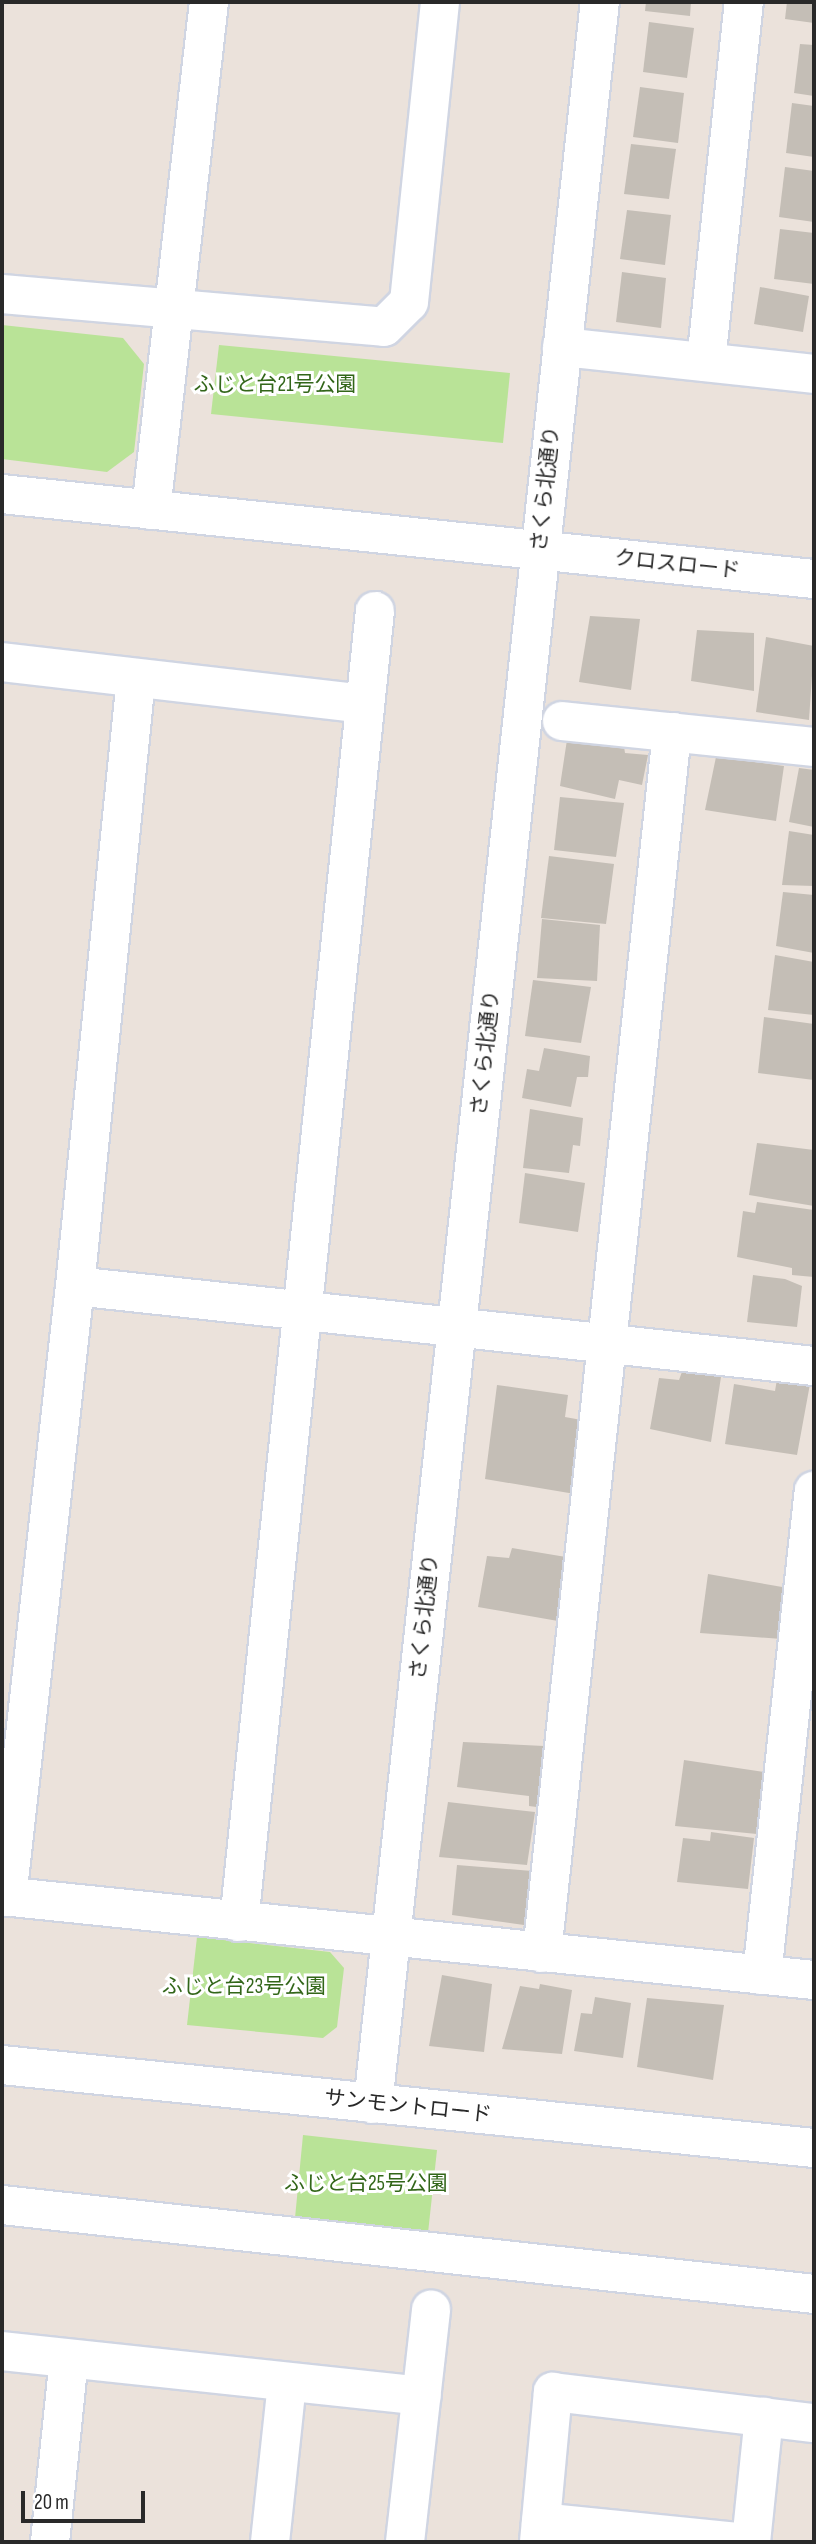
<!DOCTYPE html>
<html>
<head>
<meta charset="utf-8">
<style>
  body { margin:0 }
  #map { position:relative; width:816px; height:2544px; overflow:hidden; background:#ebe2db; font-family:"Sofia Sans Condensed","Noto Sans JP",sans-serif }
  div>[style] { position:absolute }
  .green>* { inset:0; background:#b9e397 }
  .building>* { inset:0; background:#c4beb6 }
  .roads { filter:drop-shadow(2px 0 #d0d5e2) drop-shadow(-2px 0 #d0d5e2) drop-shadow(0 2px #d0d5e2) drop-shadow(0 -2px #d0d5e2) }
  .minor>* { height:38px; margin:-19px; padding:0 19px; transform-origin:19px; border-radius:19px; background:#fff }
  span { translate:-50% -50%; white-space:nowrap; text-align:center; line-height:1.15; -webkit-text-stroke:6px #fff; paint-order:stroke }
  .park-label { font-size:21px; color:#326619 }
  .street-label { font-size:21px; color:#292929 }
  .frame { position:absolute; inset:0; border:4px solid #292929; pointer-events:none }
  .scale { position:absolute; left:21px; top:2491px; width:124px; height:32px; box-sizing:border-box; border:4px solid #292929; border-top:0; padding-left:9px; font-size:21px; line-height:24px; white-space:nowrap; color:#292929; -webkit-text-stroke:5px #fff; paint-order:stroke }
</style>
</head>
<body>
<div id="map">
  <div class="green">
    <i style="clip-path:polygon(2px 325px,123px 338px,144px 364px,134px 452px,107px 472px,2px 459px)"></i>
    <i style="clip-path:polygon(219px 345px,510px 373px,503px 443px,211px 414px)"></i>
    <i style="clip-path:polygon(197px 1937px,330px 1952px,344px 1968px,337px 2027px,323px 2038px,187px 2025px)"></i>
    <i style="clip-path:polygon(303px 2135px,437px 2150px,428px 2233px,295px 2218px)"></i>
  </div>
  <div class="building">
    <i style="clip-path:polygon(646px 2px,691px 2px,690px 16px,645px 11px)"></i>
    <i style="clip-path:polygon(787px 2px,814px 2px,814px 23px,785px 19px)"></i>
    <i style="clip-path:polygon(649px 22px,694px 28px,687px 78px,643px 72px)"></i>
    <i style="clip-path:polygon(800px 44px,814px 45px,814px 96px,794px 93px)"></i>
    <i style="clip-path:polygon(640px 87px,684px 93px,678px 143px,633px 137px)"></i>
    <i style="clip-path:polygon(792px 103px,814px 106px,814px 157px,786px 153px)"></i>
    <i style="clip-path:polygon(631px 144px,676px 149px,669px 199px,624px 194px)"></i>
    <i style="clip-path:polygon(785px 167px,814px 171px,814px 222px,779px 217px)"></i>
    <i style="clip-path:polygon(627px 210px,671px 215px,665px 265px,620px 259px)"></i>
    <i style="clip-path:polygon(780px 229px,814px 233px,814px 284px,774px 279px)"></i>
    <i style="clip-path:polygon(622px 272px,666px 278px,661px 328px,616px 322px)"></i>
    <i style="clip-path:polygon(760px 287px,809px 296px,803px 332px,754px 324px)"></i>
    <i style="clip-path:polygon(590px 616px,640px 619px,631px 690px,579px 682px)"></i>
    <i style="clip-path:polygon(697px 630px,754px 633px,754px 691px,691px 681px)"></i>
    <i style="clip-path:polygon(766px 637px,814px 646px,809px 720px,756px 712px)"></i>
    <i style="clip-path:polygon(568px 733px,623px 740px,625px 753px,648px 755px,642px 785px,619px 780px,615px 799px,560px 786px)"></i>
    <i style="clip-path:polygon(716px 757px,784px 766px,776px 821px,705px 810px)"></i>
    <i style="clip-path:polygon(799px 768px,814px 770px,814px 827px,789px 822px)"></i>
    <i style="clip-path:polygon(560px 797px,624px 803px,616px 857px,554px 850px)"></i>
    <i style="clip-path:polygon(789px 831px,814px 835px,814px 886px,782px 885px)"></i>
    <i style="clip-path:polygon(549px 856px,614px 864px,606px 924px,541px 918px)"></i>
    <i style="clip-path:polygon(783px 892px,814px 895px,814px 953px,776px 946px)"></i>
    <i style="clip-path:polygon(542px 919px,600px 925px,597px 981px,537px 978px)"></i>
    <i style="clip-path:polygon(775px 955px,814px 962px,814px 1015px,768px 1010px)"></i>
    <i style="clip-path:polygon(533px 980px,591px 987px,581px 1043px,525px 1036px)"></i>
    <i style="clip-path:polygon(764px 1017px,814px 1024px,814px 1080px,758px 1073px)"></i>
    <i style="clip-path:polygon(544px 1048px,590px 1056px,588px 1077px,577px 1077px,571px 1107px,522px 1098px,527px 1069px,539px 1071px)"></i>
    <i style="clip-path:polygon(530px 1109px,583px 1118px,580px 1146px,573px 1145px,569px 1173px,523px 1168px)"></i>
    <i style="clip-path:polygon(757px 1143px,814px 1150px,814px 1206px,749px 1195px)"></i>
    <i style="clip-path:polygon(525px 1173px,585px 1183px,578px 1232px,519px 1223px)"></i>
    <i style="clip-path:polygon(757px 1202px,814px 1210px,814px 1277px,792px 1275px,792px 1268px,737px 1257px,743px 1211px,755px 1213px)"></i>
    <i style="clip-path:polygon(753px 1275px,785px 1279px,802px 1286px,797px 1327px,747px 1322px)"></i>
    <i style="clip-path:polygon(683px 1369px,721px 1377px,711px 1442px,650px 1429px,659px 1378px,679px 1380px)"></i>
    <i style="clip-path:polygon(777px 1379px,810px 1384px,797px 1455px,725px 1444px,734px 1384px,775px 1391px)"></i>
    <i style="clip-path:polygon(497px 1385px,568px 1395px,565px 1417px,587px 1421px,581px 1495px,485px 1479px)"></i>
    <i style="clip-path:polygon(512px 1548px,566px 1557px,558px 1621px,478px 1607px,487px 1556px,509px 1558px)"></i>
    <i style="clip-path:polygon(708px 1574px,788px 1588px,782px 1639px,700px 1633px)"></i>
    <i style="clip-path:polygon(463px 1742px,544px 1746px,541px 1777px,563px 1781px,552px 1809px,529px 1806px,529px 1796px,457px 1787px)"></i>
    <i style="clip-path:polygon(684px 1760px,770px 1773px,757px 1834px,675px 1826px)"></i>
    <i style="clip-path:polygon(448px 1802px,535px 1812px,527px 1865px,439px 1857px)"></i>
    <i style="clip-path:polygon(711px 1832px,754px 1838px,748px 1889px,677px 1882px,683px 1838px,710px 1841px)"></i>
    <i style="clip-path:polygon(457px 1865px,532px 1871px,524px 1925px,452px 1915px)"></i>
    <i style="clip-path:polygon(442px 1975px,492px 1984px,484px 2052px,429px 2046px)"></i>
    <i style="clip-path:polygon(540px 1984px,572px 1990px,562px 2054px,502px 2049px,520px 1986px,539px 1989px)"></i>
    <i style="clip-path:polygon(595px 1997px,631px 2003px,623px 2058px,574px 2051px,581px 2013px,592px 2014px)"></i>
    <i style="clip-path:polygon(647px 1998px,724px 2005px,713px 2080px,637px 2067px)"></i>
  </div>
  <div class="roads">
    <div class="minor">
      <i style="left:2px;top:294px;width:383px;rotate:4.9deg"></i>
      <i style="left:384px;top:327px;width:35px;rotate:-45deg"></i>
      <i style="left:409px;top:302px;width:302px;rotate:-84.1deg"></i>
      <i style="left:562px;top:347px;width:253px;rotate:6.1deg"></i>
      <i style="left:706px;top:362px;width:362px;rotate:-84deg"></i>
      <i style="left:2px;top:494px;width:816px;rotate:5.98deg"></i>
      <i style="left:151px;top:510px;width:511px;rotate:-83.49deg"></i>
      <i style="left:2px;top:662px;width:365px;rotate:6.6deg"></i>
      <i style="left:562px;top:721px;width:253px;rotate:5.9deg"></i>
      <i style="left:75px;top:1286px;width:743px;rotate:6.18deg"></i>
      <i style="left:2px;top:1896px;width:816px;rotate:5.91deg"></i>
      <i style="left:7px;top:1897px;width:615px;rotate:-83.65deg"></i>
      <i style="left:75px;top:1286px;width:611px;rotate:-84.27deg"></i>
      <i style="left:239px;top:1922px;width:1318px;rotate:-84.08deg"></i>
      <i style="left:542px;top:1953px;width:1228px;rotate:-83.92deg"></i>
      <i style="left:762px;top:1975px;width:487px;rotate:-83.9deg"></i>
      <i style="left:2px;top:2065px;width:816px;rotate:5.84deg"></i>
      <i style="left:373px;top:2104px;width:2114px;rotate:-83.84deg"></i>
      <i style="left:2px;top:2205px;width:817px;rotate:6.25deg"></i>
      <i style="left:2px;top:2351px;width:422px;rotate:6.1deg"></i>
      <i style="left:541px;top:2522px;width:198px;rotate:5.8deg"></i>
      <i style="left:50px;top:2542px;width:184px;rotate:-84.1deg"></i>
      <i style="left:270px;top:2542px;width:160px;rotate:-83.9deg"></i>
      <i style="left:405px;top:2542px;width:234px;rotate:-83.6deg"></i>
      <i style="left:539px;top:2542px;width:151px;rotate:-84.7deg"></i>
      <i style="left:553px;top:2392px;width:263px;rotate:6.8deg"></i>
      <i style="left:751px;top:2542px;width:126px;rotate:-84.1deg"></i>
    </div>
  </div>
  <div class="park-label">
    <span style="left:275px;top:385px">ふじと台21号公園</span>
    <span style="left:244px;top:1987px">ふじと台23号公園</span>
    <span style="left:366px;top:2184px">ふじと台25号公園</span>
  </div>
  <div class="street-label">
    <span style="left:546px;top:489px;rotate:-84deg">さくら北通り</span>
    <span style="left:677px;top:565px;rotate:6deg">クロスロード</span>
    <span style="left:486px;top:1053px;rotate:-84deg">さくら北通り</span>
    <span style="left:425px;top:1617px;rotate:-84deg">さくら北通り</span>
    <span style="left:408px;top:2107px;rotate:6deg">サンモントロード</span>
  </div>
  <div class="frame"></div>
  <div class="scale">20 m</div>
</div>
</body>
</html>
